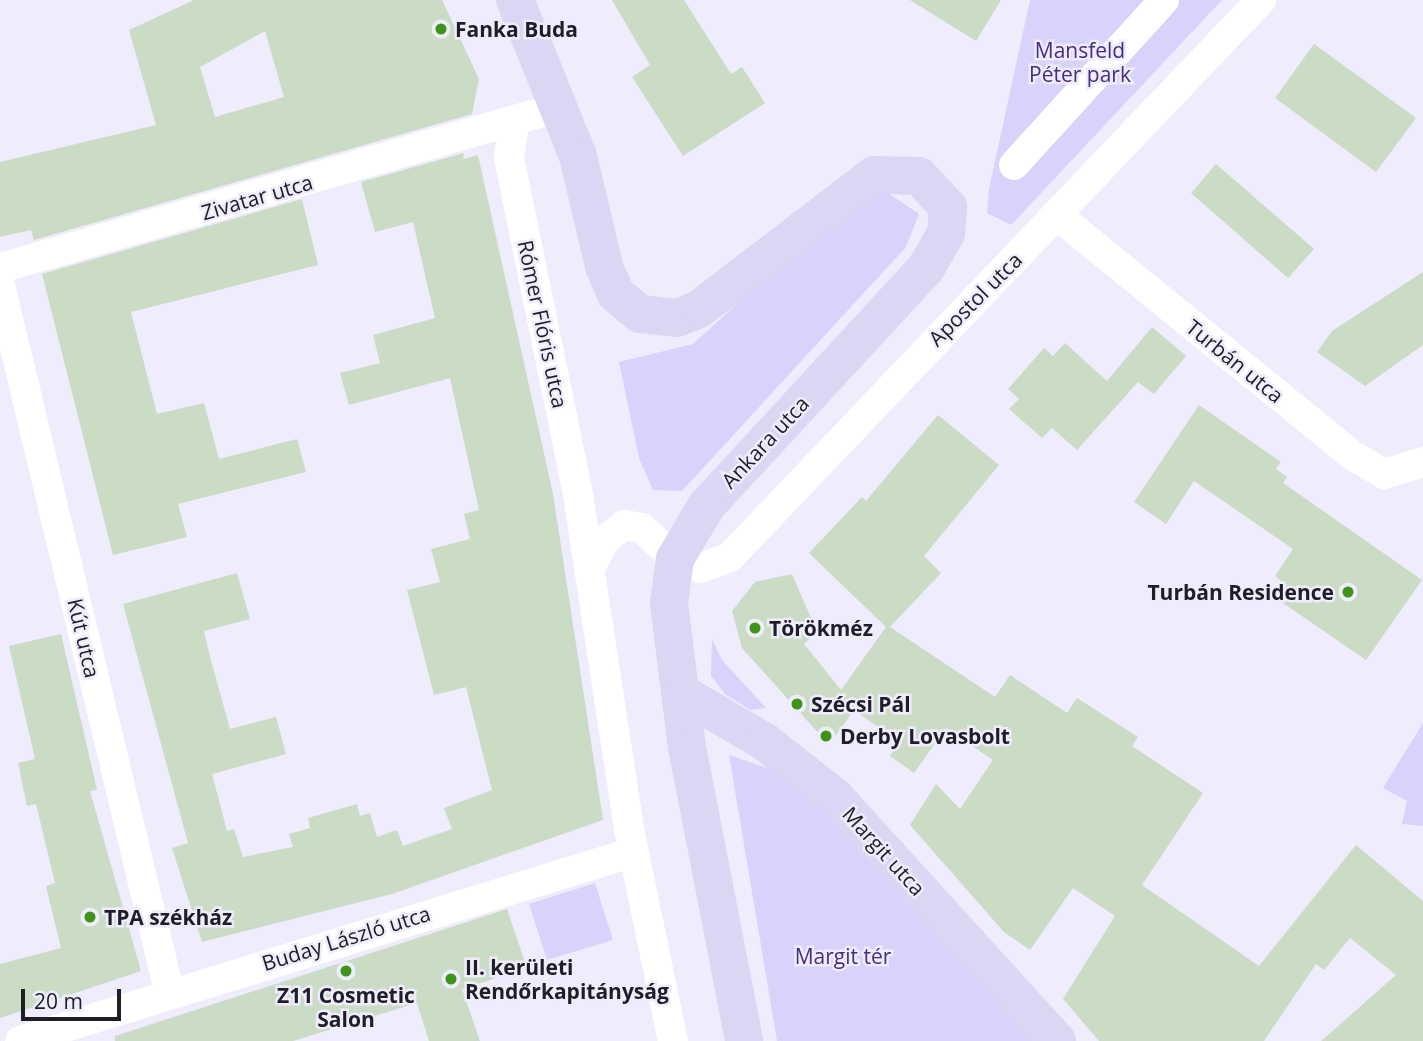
<!DOCTYPE html>
<html>
<head>
<meta charset="utf-8">
<style>
  body { margin:0 }
  #map { position:relative; width:1423px; height:1041px; overflow:hidden; background:#eeecfd; font-family:"Open Sans",sans-serif }
  div>[style] { position:absolute }
  .green>* { inset:0; background:#d8d3fb }
  .building>* { inset:0; background:#cadcc4 }
  .street>* { height:30px; margin:-15px; padding:0 15px; transform-origin:15px; border-radius:15px; background:#fff }
  .secondary>* { height:38px; margin:-19px; padding:0 19px; transform-origin:19px; border-radius:19px; background:#dcd6f4 }
  .dots>* { width:19px; height:19px; translate:-50% -50%; box-sizing:border-box; border:4px solid #eeecfd; border-radius:50% }
  span { translate:-50% -50%; white-space:nowrap; text-align:center; line-height:1.15; -webkit-text-stroke:5px #eeecfd; paint-order:stroke }
  .poi-label { font-size:21px; color:#1f1e28; font-weight:700 }
  .left { translate:0 -50%; text-align:left }
  .right { translate:-100% -50%; text-align:right }
  .park-label { font-size:21px; color:#452c86 }
  .street-label { font-size:21px; color:#1f1e28 }
  .scale { position:absolute; left:21px; top:989px; width:100px; height:32px; box-sizing:border-box; border:4px solid #1f1e28; border-top:0; padding-left:9px; font-size:21px; line-height:24px; white-space:nowrap; color:#1f1e28; -webkit-text-stroke:5px #eeecfd; paint-order:stroke }
</style>
</head>
<body>
<div id="map">
  <div class="green">
    <i style="clip-path:polygon(1030px 0,1222px 0,1011px 225px,987px 213px,989px 189px)"></i>
    <i style="clip-path:polygon(885px 191px,919px 214px,906px 247px,682px 491px,653px 490px,639px 458px,619px 362px,693px 344px,818px 230px)"></i>
    <i style="clip-path:polygon(712px 639px,722px 660px,766px 708px,750px 710px,725px 694px,711px 676px)"></i>
    <i style="clip-path:polygon(1423px 723px,1423px 826px,1402px 824px,1407px 801px,1383px 788px)"></i>
    <i style="clip-path:polygon(729px 755px,773px 770px,808px 794px,1032px 1041px,777px 1041px)"></i>
    <i style="clip-path:polygon(595px 883px,613px 940px,547px 960px,529px 904px)"></i>
  </div>
  <div class="building">
    <i style="clip-path:polygon(evenodd,194px 0,442px 0,479px 79px,472px 114px,34px 240px,31px 230px,0 237px,0 162px,156px 125px,129px 30px,194px 0,265px 31px,284px 97px,215px 117px,200px 67px,265px 31px)"></i>
    <i style="clip-path:polygon(612px 0,684px 0,731px 74px,742px 67px,765px 103px,683px 156px,632px 77px,650px 65px)"></i>
    <i style="clip-path:polygon(910px 0,1001px 0,976px 41px)"></i>
    <i style="clip-path:polygon(1314px 44px,1416px 118px,1376px 172px,1275px 98px)"></i>
    <i style="clip-path:polygon(464px 153px,463px 159px,478px 155px,553px 494px,603px 820px,392px 894px,202px 942px,172px 848px,188px 843px,123px 604px,237px 573px,250px 619px,204px 631px,210px 657px,230px 729px,276px 717px,286px 754px,212px 774px,227px 831px,234px 829px,243px 857px,293px 847px,289px 834px,310px 828px,308px 818px,357px 804px,360px 816px,370px 813px,377px 837px,397px 830px,403px 846px,452px 829px,444px 808px,492px 790px,466px 687px,434px 695px,407px 590px,440px 582px,431px 549px,470px 539px,464px 514px,479px 510px,450px 378px,349px 405px,340px 373px,380px 363px,373px 335px,435px 318px,413px 222px,375px 232px,361px 182px)"></i>
    <i style="clip-path:polygon(1216px 164px,1314px 249px,1288px 278px,1191px 193px)"></i>
    <i style="clip-path:polygon(302px 199px,318px 265px,131px 312px,157px 414px,204px 403px,219px 459px,297px 439px,306px 472px,178px 504px,187px 537px,113px 555px,42px 274px)"></i>
    <i style="clip-path:polygon(1423px 272px,1423px 345px,1365px 386px,1317px 352px,1332px 331px)"></i>
    <i style="clip-path:polygon(1152px 327px,1186px 356px,1154px 394px,1138px 382px,1077px 450px,1052px 428px,1042px 438px,1009px 409px,1019px 399px,1008px 389px,1044px 348px,1053px 356px,1065px 343px,1107px 381px)"></i>
    <i style="clip-path:polygon(1199px 405px,1281px 462px,1276px 469px,1287px 477px,1283px 483px,1422px 580px,1366px 660px,1277px 599px,1287px 585px,1275px 576px,1293px 549px,1194px 481px,1166px 524px,1134px 502px)"></i>
    <i style="clip-path:polygon(938px 415px,999px 465px,924px 556px,941px 573px,890px 627px,995px 697px,1010px 675px,1067px 713px,1077px 698px,1138px 737px,1132px 746px,1203px 793px,1142px 885px,1259px 966px,1356px 845px,1423px 901px,1423px 1041px,1321px 1041px,1396px 975px,1350px 938px,1324px 970px,1316px 964px,1264px 1041px,1099px 1041px,1063px 999px,1115px 916px,1073px 888px,1030px 950px,1004px 932px,910px 825px,936px 784px,960px 809px,993px 760px,946px 728px,914px 773px,890px 756px,899px 742px,854px 710px,829px 745px,742px 648px,732px 611px,755px 582px,792px 574px,817px 632px,804px 644px,841px 690px,886px 627px,809px 553px,862px 497px,866px 501px)"></i>
    <i style="clip-path:polygon(61px 634px,97px 790px,90px 791px,141px 971px,0 1018px,0 964px,61px 948px,46px 886px,55px 883px,36px 804px,27px 806px,18px 763px,35px 759px,9px 646px)"></i>
    <i style="clip-path:polygon(507px 909px,527px 968px,462px 989px,480px 1041px,429px 1041px,417px 1003px,293px 1041px,115px 1041px,115px 1036px)"></i>
  </div>
  <div class="street">
    <i style="left:514px;top:125px;width:33px;rotate:99deg"></i>
    <i style="left:509px;top:158px;width:344px;rotate:78.4deg"></i>
    <i style="left:578px;top:495px;width:338px;rotate:81.3deg"></i>
    <i style="left:629px;top:829px;width:217px;rotate:78.3deg"></i>
    <i style="left:1014px;top:165px;width:223px;rotate:-47.7deg"></i>
    <i style="left:1058px;top:216px;width:382px;rotate:39.1deg"></i>
    <i style="left:1355px;top:457px;width:34px;rotate:30deg"></i>
    <i style="left:1384px;top:474px;width:41px;rotate:-17.1deg"></i>
    <i style="left:0;top:268px;width:583px;rotate:-16.04deg"></i>
    <i style="left:0;top:285px;width:726px;rotate:76.54deg"></i>
    <i style="left:589px;top:571px;width:35px;rotate:-63deg"></i>
    <i style="left:605px;top:540px;width:24px;rotate:-38deg"></i>
    <i style="left:624px;top:525px;width:18px;rotate:9deg"></i>
    <i style="left:642px;top:528px;width:45px;rotate:43.2deg"></i>
    <i style="left:675px;top:559px;width:27px;rotate:20deg"></i>
    <i style="left:700px;top:568px;width:32px;rotate:-20deg"></i>
    <i style="left:730px;top:557px;width:770px;rotate:-46.37deg"></i>
    <i style="left:20px;top:1041px;width:642px;rotate:-17.11deg"></i>
  </div>
  <div class="secondary">
    <i style="left:515px;top:0;width:168px;rotate:68deg"></i>
    <i style="left:578px;top:156px;width:113px;rotate:76.7deg"></i>
    <i style="left:604px;top:266px;width:30px;rotate:67deg"></i>
    <i style="left:616px;top:294px;width:31px;rotate:40deg"></i>
    <i style="left:640px;top:314px;width:37px;rotate:6deg"></i>
    <i style="left:677px;top:318px;width:24px;rotate:-22deg"></i>
    <i style="left:699px;top:309px;width:220px;rotate:-37.4deg"></i>
    <i style="left:874px;top:175px;width:45px;rotate:1.3deg"></i>
    <i style="left:919px;top:176px;width:42px;rotate:46.9deg"></i>
    <i style="left:948px;top:207px;width:26px;rotate:94deg"></i>
    <i style="left:946px;top:233px;width:40px;rotate:119.7deg"></i>
    <i style="left:926px;top:268px;width:323px;rotate:132.7deg"></i>
    <i style="left:707px;top:505px;width:63px;rotate:120.7deg"></i>
    <i style="left:675px;top:559px;width:44px;rotate:97.8deg"></i>
    <i style="left:669px;top:603px;width:145px;rotate:82.9deg"></i>
    <i style="left:687px;top:747px;width:299px;rotate:79deg"></i>
    <i style="left:683px;top:694px;width:95px;rotate:30.3deg"></i>
    <i style="left:765px;top:742px;width:89px;rotate:38.2deg"></i>
    <i style="left:835px;top:797px;width:330px;rotate:47.7deg"></i>
  </div>
  <div class="dots">
    <i style="left:441px;top:29px;background:#3b9713"></i>
    <i style="left:1348px;top:592px;background:#3b9713"></i>
    <i style="left:755px;top:628px;background:#3b9713"></i>
    <i style="left:797px;top:704px;background:#3b9713"></i>
    <i style="left:826px;top:736px;background:#3b9713"></i>
    <i style="left:90px;top:917px;background:#3b9713"></i>
    <i style="left:346px;top:971px;background:#3b9713"></i>
    <i style="left:451px;top:979px;background:#3b9713"></i>
  </div>
  <div class="poi-label">
    <span class="left" style="left:455px;top:29px">Fanka Buda</span>
    <span class="right" style="left:1334px;top:592px">Turbán Residence</span>
    <span class="left" style="left:769px;top:628px">Törökméz</span>
    <span class="left" style="left:811px;top:704px">Szécsi Pál</span>
    <span class="left" style="left:840px;top:736px">Derby Lovasbolt</span>
    <span class="left" style="left:104px;top:917px">TPA székház</span>
    <span class="left" style="left:465px;top:979px">II. kerületi<br>Rendőrkapitányság</span>
    <span style="left:346px;top:1007px">Z11 Cosmetic<br>Salon</span>
  </div>
  <div class="park-label">
    <span style="left:1080px;top:62px">Mansfeld<br>Péter park</span>
    <span style="left:843px;top:956px">Margit tér</span>
  </div>
  <div class="street-label">
    <span style="left:257px;top:197px;rotate:-16deg">Zivatar utca</span>
    <span style="left:975px;top:299px;rotate:-45deg">Apostol utca</span>
    <span style="left:543px;top:324px;rotate:78deg">Rómer Flóris utca</span>
    <span style="left:1235px;top:361px;rotate:39deg">Turbán utca</span>
    <span style="left:765px;top:442px;rotate:-47deg">Ankara utca</span>
    <span style="left:84px;top:638px;rotate:77deg">Kút utca</span>
    <span style="left:884px;top:851px;rotate:48deg">Margit utca</span>
    <span style="left:346px;top:938px;rotate:-17deg">Buday László utca</span>
  </div>
  <div class="scale">20 m</div>
</div>
</body>
</html>
